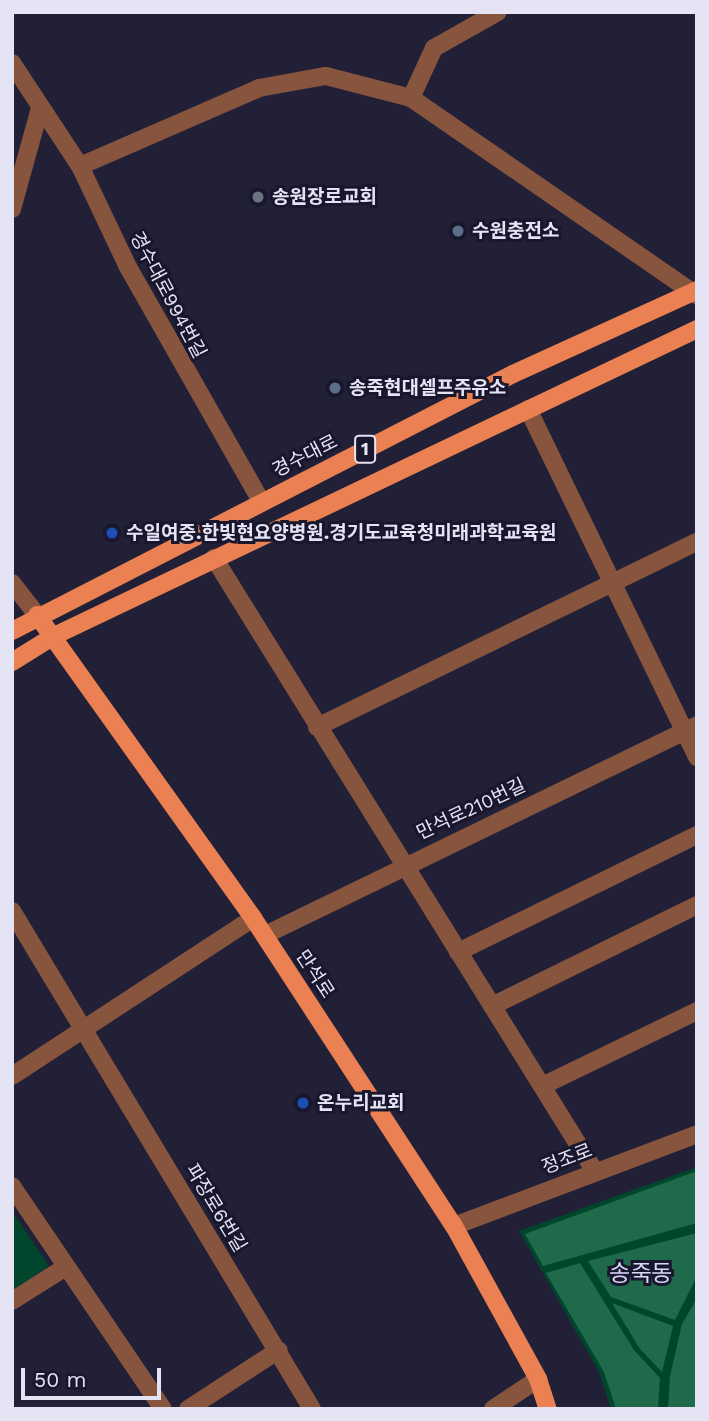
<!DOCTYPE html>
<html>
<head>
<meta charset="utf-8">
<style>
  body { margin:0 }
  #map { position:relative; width:709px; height:1421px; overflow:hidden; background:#222037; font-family:"Work Sans","Noto Sans KR",sans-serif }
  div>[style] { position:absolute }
  .green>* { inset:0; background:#00462d }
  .forest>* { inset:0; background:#1f6a4b }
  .minor>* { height:18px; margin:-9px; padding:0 9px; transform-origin:9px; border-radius:9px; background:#87543e }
  .major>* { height:18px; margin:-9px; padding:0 9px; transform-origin:9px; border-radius:9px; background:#eb8152 }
  .dots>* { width:19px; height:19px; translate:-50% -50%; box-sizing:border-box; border:4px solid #19172d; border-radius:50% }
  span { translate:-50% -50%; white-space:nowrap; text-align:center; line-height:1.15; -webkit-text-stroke:6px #19172d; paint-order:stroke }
  .shield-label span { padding:2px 5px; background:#19172d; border:2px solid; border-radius:5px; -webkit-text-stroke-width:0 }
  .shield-label { font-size:18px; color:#e4e4f4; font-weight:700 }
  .poi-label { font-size:19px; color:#e4e4f4; font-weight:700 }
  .left { translate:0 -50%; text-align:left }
  .street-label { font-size:19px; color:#e4e4f4 }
  .quarter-label { font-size:23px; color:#d9d8f8 }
  .frame { position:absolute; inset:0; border:14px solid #e4e4f4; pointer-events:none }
  .scale { position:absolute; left:21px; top:1368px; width:140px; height:32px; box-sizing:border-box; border:4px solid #e4e4f4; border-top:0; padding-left:9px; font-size:21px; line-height:24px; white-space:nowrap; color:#e4e4f4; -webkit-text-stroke:5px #19172d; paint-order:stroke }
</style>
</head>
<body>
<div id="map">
  <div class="green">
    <i style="clip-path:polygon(697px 1167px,697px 1409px,611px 1409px,599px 1372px,519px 1231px)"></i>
    <i style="clip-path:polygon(12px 1211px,49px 1266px,12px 1291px)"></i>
  </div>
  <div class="forest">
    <i style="clip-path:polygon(697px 1171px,697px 1223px,543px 1266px,525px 1234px)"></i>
    <i style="clip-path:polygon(697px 1233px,697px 1276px,675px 1320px,611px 1297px,588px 1261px)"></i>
    <i style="clip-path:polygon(580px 1263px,634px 1350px,660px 1378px,658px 1409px,616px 1409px,604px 1372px,546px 1273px)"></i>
    <i style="clip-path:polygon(697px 1298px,697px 1409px,668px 1409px,670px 1376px,682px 1324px)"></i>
    <i style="clip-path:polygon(612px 1303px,673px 1326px,662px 1372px,640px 1349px)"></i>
  </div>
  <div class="minor">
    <i style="left:12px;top:63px;width:123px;rotate:56.6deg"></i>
    <i style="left:80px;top:166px;width:112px;rotate:64.6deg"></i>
    <i style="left:128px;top:267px;width:269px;rotate:60.4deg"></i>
    <i style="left:411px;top:98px;width:55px;rotate:-65.3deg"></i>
    <i style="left:434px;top:48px;width:73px;rotate:-29.4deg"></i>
    <i style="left:80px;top:166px;width:195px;rotate:-23.5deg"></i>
    <i style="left:259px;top:88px;width:68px;rotate:-10.2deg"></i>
    <i style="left:326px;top:76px;width:88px;rotate:14.5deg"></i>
    <i style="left:411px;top:98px;width:347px;rotate:34.6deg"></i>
    <i style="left:12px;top:209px;width:105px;rotate:-74.5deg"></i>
    <i style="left:528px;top:409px;width:387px;rotate:64.1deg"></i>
    <i style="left:214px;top:558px;width:720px;rotate:58.16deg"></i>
    <i style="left:12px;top:583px;width:41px;rotate:52deg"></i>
    <i style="left:317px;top:727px;width:423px;rotate:-26deg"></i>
    <i style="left:12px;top:911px;width:581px;rotate:58.93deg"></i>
    <i style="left:265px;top:935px;width:480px;rotate:-25.9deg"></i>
    <i style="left:458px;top:952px;width:266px;rotate:-26.1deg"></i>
    <i style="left:492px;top:1006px;width:229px;rotate:-26.2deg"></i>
    <i style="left:12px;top:1076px;width:288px;rotate:-33.2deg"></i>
    <i style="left:542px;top:1086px;width:172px;rotate:-25.8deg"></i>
    <i style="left:12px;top:1186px;width:269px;rotate:55.9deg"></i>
    <i style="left:454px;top:1226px;width:260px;rotate:-20.7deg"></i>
    <i style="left:12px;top:1301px;width:62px;rotate:-32.4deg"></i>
    <i style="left:188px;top:1409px;width:108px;rotate:-33deg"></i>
    <i style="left:493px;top:1409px;width:54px;rotate:-33.7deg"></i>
  </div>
  <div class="major">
    <i style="left:37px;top:615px;width:372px;rotate:54.5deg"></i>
    <i style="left:253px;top:918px;width:368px;rotate:56.9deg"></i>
    <i style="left:454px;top:1226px;width:175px;rotate:61.2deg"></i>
    <i style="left:538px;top:1379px;width:32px;rotate:72deg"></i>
    <i style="left:12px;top:631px;width:563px;rotate:-27.16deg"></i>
    <i style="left:513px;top:374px;width:202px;rotate:-24.5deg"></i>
    <i style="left:12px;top:662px;width:49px;rotate:-31.8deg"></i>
    <i style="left:54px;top:636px;width:713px;rotate:-25.52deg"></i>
  </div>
  <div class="dots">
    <i style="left:258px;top:197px;background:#6b7280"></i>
    <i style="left:458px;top:231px;background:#5c6f8a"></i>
    <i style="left:335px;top:388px;background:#5c6f8a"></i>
    <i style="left:112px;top:533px;background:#1a4fb4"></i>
    <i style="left:303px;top:1103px;background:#1a4fb4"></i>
  </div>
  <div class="shield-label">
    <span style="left:365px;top:449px">1</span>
  </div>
  <div class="poi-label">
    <span class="left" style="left:272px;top:197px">송원장로교회</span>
    <span class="left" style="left:472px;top:231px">수원충전소</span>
    <span class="left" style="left:349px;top:388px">송죽현대셀프주유소</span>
    <span class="left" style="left:126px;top:533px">수일여중.한빛현요양병원.경기도교육청미래과학교육원</span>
    <span class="left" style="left:317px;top:1103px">온누리교회</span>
  </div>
  <div class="street-label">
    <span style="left:168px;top:295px;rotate:62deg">경수대로994번길</span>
    <span style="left:305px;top:456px;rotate:-27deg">경수대로</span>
    <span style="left:471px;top:809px;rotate:-25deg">만석로210번길</span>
    <span style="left:315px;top:974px;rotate:57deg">만석로</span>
    <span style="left:567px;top:1159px;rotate:-21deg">정조로</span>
    <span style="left:216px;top:1208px;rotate:59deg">파장로6번길</span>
  </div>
  <div class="quarter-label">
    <span style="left:641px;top:1274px">송죽동</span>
  </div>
  <div class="frame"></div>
  <div class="scale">50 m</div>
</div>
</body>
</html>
